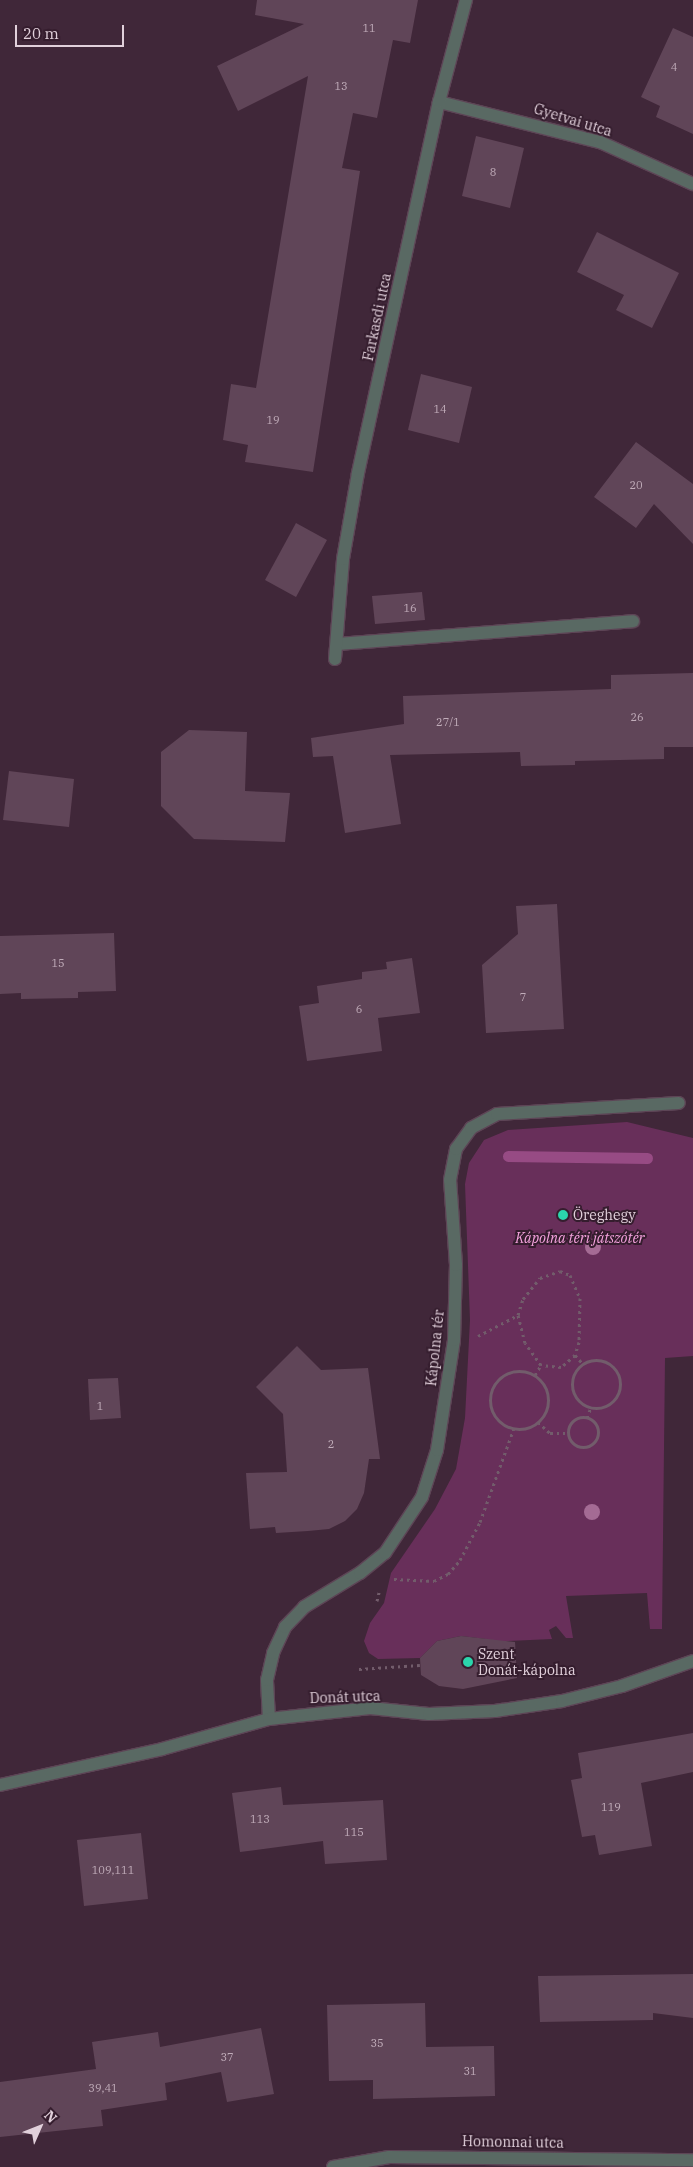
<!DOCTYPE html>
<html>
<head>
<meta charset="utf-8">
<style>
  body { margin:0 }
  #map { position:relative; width:693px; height:2167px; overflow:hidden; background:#402739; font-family:"IBM Plex Serif",serif }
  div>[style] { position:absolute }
  .green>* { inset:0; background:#682f5a }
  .stream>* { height:11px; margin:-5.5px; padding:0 5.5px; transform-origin:5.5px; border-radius:5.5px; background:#974b84 }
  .building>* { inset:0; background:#604558 }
  .path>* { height:3px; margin-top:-1.5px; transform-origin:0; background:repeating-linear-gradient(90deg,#725c6b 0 2.5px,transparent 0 6.5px) }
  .path>.ring { margin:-1.5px; padding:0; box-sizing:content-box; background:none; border:3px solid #725c6b; border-radius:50% }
  .roads { filter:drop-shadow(1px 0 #5d4556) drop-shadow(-1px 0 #5d4556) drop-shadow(0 1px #5d4556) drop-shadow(0 -1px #5d4556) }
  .street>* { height:12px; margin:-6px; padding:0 6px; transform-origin:6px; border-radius:6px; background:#596963 }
  .trees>* { width:16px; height:16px; margin:-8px; border-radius:50%; background:#a46b94 }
  .dots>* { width:14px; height:14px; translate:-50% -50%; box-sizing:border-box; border:2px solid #351d2e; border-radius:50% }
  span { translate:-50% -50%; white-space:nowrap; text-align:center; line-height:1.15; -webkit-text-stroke:4px #351d2e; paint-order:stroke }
  .number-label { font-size:11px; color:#c1adba }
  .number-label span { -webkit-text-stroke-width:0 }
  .street-label { font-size:14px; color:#e1d0db }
  .poi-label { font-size:14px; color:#e1d0db }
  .left { translate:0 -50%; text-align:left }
  .park-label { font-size:14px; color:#f6a3df; font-style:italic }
  .north { position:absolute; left:15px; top:2102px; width:50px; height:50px; -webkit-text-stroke:4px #351d2e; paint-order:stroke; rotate:46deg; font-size:14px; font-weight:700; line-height:20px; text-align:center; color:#e1d0db }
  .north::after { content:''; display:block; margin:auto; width:18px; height:22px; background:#e1d0db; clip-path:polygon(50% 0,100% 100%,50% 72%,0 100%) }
  .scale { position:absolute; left:15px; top:25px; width:109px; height:22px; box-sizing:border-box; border:2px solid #e1d0db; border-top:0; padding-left:6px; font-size:15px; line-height:18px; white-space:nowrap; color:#e1d0db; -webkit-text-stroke:4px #351d2e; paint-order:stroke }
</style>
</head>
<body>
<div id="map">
  <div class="green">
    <i style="clip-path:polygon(627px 1122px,693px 1138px,693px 1356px,665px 1358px,662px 1629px,650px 1629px,647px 1593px,566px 1596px,573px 1638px,566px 1638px,556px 1626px,549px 1630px,552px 1639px,487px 1642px,486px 1639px,461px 1636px,437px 1641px,420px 1658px,378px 1659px,369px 1653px,364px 1641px,370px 1623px,384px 1603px,391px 1573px,435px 1509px,456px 1469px,465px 1418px,470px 1320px,465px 1184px,469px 1163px,484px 1140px,508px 1130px)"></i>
  </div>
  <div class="stream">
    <i style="left:508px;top:1156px;width:139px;rotate:0.8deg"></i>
  </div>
  <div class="building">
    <i style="clip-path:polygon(257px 0,418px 0,410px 43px,393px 40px,377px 118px,353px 113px,342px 168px,360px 171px,313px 472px,245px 462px,248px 445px,223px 440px,231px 384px,256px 388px,308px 76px,238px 111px,217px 66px,304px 24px,255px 15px)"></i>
    <i style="clip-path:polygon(673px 28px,693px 37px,693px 134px,656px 117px,660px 106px,641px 97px)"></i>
    <i style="clip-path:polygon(476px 136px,524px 148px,510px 208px,462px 196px)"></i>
    <i style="clip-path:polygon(597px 232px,679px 273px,652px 328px,616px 310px,624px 295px,577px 272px)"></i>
    <i style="clip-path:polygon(421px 374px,472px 387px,459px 443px,408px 430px)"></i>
    <i style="clip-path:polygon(636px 442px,693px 484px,693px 544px,654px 504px,636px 528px,594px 497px)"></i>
    <i style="clip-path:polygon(296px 523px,327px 540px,296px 597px,265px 580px)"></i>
    <i style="clip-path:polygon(422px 592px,425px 620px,375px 624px,372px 596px)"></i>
    <i style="clip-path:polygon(693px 673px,693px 747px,664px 747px,664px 759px,575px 761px,575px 765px,521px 766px,520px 752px,390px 755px,401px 824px,345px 833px,333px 756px,313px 757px,311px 738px,404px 724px,403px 696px,611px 689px,611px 675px)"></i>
    <i style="clip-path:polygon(189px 730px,247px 732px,245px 791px,290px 793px,285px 842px,194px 839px,161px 806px,161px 752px)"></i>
    <i style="clip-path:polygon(9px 771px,74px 779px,69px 827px,3px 820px)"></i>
    <i style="clip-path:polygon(557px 904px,564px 1029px,486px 1033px,482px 965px,518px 934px,516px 906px)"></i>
    <i style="clip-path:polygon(114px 933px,116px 991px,78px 992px,78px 998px,21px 999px,21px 993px,0 994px,0 936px)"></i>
    <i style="clip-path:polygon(412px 958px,420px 1013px,378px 1018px,382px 1051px,307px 1061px,299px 1006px,319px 1003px,317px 986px,362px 979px,362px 972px,387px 969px,386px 962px)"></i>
    <i style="clip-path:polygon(297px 1346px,321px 1370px,368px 1368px,380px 1459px,369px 1459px,364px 1493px,357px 1509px,345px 1521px,329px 1529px,308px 1531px,276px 1533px,275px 1527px,250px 1529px,246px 1473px,287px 1472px,283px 1414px,256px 1387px)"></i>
    <i style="clip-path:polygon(118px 1378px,121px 1418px,90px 1420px,88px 1379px)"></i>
    <i style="clip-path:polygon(461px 1636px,515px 1642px,517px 1678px,463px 1689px,439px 1686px,421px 1675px,420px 1658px,437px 1641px)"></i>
    <i style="clip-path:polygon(693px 1733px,693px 1772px,641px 1783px,652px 1846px,599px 1855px,595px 1835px,582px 1837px,571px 1780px,582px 1778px,578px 1753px)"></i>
    <i style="clip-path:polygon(281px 1787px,283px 1805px,383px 1800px,387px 1860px,325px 1864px,323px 1841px,240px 1852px,232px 1793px)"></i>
    <i style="clip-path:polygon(141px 1833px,148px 1899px,84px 1906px,77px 1840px)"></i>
    <i style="clip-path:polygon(693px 1974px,693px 2018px,653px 2013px,653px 2020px,540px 2022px,538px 1976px)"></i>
    <i style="clip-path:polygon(425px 2003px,426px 2047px,494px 2046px,495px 2096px,373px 2099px,373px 2080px,329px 2081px,327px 2005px)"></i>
    <i style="clip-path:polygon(261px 2028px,274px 2094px,227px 2102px,221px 2072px,165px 2083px,167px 2100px,101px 2110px,103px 2126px,0 2137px,0 2082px,96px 2069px,92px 2042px,158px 2032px,160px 2047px)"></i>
  </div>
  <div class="path">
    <i style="left:478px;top:1336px;width:45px;rotate:-27.7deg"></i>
    <i style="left:518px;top:1315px;width:17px;rotate:-73deg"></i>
    <i style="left:523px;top:1299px;width:27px;rotate:-51deg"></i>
    <i style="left:540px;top:1278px;width:21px;rotate:-19deg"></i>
    <i style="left:560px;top:1271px;width:11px;rotate:22deg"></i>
    <i style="left:570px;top:1275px;width:25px;rotate:67deg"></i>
    <i style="left:580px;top:1298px;width:44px;rotate:91.3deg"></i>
    <i style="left:579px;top:1342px;width:14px;rotate:107deg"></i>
    <i style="left:575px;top:1355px;width:18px;rotate:139deg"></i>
    <i style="left:561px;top:1367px;width:20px;rotate:-174deg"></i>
    <i style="left:541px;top:1365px;width:27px;rotate:-126deg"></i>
    <i style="left:525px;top:1343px;width:29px;rotate:-104deg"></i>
    <i style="left:575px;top:1355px;width:12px;rotate:48deg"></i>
    <i class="ring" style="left:572px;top:1360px;width:45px;height:45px"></i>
    <i class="ring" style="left:490px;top:1371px;width:55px;height:55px"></i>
    <i style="left:535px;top:1375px;width:12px;rotate:-59deg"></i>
    <i class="ring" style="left:568px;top:1417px;width:27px;height:27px"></i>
    <i style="left:587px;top:1418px;width:12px;rotate:-70deg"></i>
    <i style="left:538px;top:1422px;width:16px;rotate:43deg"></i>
    <i style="left:550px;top:1433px;width:18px"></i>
    <i style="left:394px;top:1579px;width:40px;rotate:2.9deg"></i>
    <i style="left:434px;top:1581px;width:16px;rotate:-27deg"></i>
    <i style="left:448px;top:1574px;width:18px;rotate:-49deg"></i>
    <i style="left:460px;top:1560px;width:43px;rotate:-62.2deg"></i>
    <i style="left:480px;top:1522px;width:100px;rotate:-70.1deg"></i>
    <i style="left:377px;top:1601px;width:9px;rotate:-77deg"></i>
    <i style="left:359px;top:1669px;width:61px;rotate:-3.8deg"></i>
  </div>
  <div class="roads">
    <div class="street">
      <i style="left:439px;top:102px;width:166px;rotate:14deg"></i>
      <i style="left:600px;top:142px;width:102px;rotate:24.3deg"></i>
      <i style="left:337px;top:644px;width:297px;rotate:-4.4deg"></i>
      <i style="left:335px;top:659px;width:100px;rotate:-85.4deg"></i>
      <i style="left:343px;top:559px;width:87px;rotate:-80.1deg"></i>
      <i style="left:358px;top:473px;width:380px;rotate:-77.7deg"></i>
      <i style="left:439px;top:102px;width:106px;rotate:-75.2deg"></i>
      <i style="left:269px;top:1719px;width:39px;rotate:-93deg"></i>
      <i style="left:267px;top:1680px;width:28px;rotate:-77deg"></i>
      <i style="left:273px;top:1653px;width:29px;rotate:-65deg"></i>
      <i style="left:285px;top:1627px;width:28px;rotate:-46deg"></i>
      <i style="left:304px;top:1607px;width:66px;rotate:-31.3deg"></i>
      <i style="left:360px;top:1573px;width:32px;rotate:-39deg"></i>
      <i style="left:385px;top:1553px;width:67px;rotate:-56.5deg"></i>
      <i style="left:422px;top:1497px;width:49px;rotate:-72.3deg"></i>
      <i style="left:437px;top:1450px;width:111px;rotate:-81.2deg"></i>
      <i style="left:454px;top:1340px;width:75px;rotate:-88.5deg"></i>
      <i style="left:456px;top:1265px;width:85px;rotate:-94deg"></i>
      <i style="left:450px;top:1180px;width:32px;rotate:-79deg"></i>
      <i style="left:456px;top:1149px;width:26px;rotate:-54deg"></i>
      <i style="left:471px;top:1128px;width:30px;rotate:-28deg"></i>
      <i style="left:497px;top:1114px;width:182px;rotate:-3.5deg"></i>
      <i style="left:0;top:1785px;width:166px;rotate:-12.5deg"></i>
      <i style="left:162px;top:1749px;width:111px;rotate:-15.7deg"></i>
      <i style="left:269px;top:1719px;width:102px;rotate:-6.2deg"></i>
      <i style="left:370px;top:1708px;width:59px;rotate:5.8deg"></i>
      <i style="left:429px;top:1714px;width:66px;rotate:-2.6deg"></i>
      <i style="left:495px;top:1711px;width:68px;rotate:-8.5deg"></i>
      <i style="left:562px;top:1701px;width:62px;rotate:-14deg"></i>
      <i style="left:622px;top:1686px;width:75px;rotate:-19.4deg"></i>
      <i style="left:333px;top:2167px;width:57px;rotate:-10.1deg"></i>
      <i style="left:389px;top:2157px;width:304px;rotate:0.6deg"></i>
    </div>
  </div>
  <div class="trees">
    <i style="left:593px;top:1247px"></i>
    <i style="left:592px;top:1512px"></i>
  </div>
  <div class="dots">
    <i style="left:563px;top:1215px;background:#2bd5ac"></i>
    <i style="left:468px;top:1662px;background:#2bd5ac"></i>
  </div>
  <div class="number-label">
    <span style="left:369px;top:28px">11</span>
    <span style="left:674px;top:67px">4</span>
    <span style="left:341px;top:86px">13</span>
    <span style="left:493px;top:172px">8</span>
    <span style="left:440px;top:409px">14</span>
    <span style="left:273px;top:420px">19</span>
    <span style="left:636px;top:485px">20</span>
    <span style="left:410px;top:608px">16</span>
    <span style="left:637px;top:717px">26</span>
    <span style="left:448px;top:722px">27/1</span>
    <span style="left:58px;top:963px">15</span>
    <span style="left:523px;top:997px">7</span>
    <span style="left:359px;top:1009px">6</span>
    <span style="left:100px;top:1406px">1</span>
    <span style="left:331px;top:1444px">2</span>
    <span style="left:611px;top:1807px">119</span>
    <span style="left:260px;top:1819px">113</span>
    <span style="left:354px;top:1832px">115</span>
    <span style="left:113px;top:1870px">109,111</span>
    <span style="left:377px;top:2043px">35</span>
    <span style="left:227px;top:2057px">37</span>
    <span style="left:470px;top:2071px">31</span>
    <span style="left:103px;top:2088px">39,41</span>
  </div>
  <div class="street-label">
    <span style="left:573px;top:120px;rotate:17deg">Gyetvai utca</span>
    <span style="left:377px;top:317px;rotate:-78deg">Farkasdi utca</span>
    <span style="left:435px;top:1348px;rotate:-84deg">Kápolna tér</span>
    <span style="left:345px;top:1697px;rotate:-2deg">Donát utca</span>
    <span style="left:513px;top:2142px;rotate:1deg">Homonnai utca</span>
  </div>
  <div class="poi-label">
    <span class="left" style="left:573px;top:1215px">Öreghegy</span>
    <span class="left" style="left:478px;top:1662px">Szent<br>Donát-kápolna</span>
  </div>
  <div class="park-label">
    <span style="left:580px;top:1238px">Kápolna téri játszótér</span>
  </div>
  <div class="north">N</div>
  <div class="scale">20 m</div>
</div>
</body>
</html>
